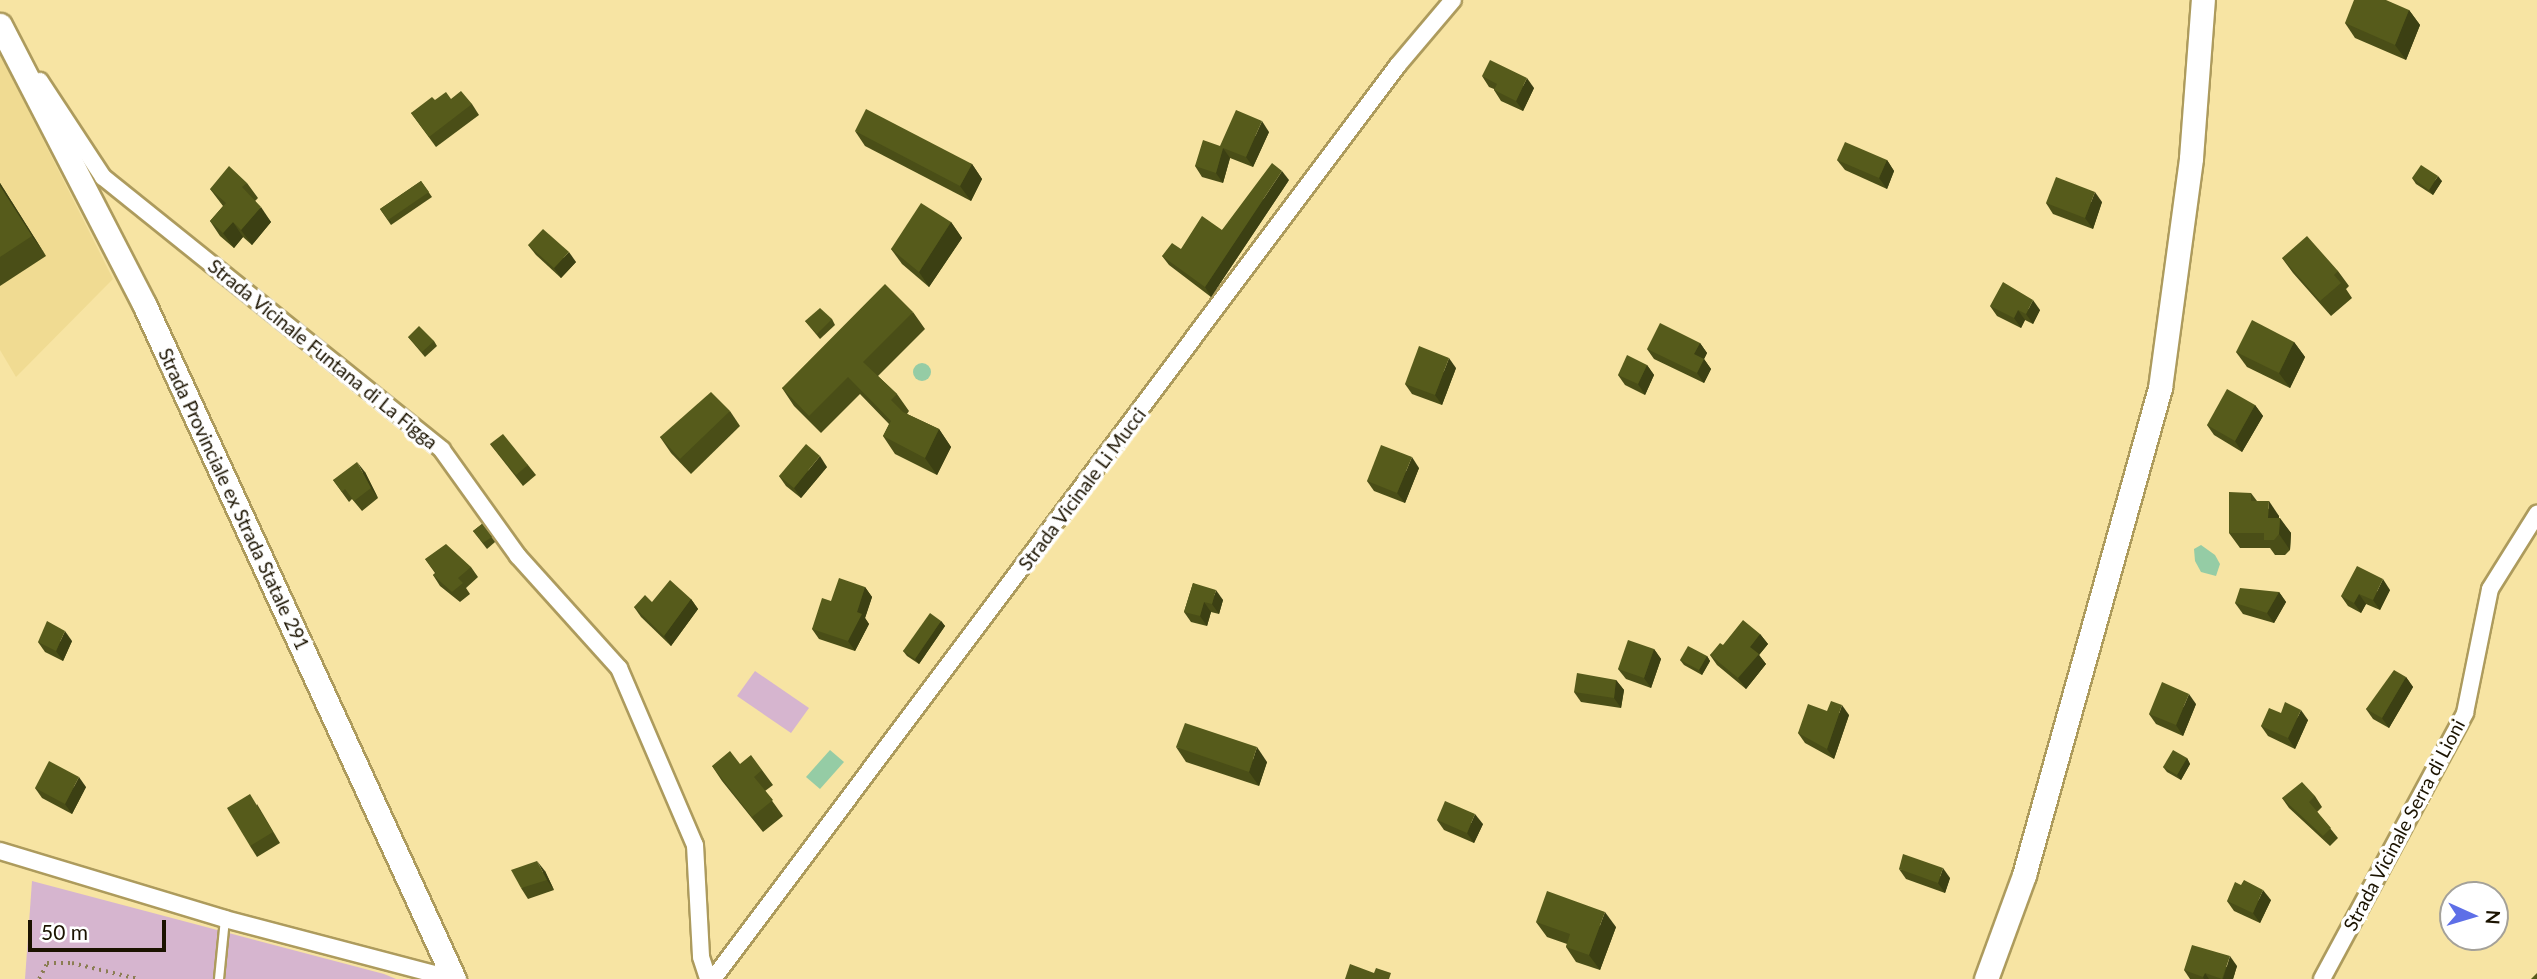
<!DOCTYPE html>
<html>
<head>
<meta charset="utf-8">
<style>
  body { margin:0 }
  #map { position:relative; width:2537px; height:979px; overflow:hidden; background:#f7e4a3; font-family:Lato,sans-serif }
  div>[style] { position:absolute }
  .built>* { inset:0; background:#f0db92 }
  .green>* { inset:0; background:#d6b5cf }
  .water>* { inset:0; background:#95cca5 }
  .round { border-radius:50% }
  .path>* { height:3.5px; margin-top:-1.75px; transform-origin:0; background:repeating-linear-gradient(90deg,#8b7d53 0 2px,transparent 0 7px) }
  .roads { filter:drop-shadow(2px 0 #ad9b5d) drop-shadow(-2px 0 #ad9b5d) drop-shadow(0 2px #ad9b5d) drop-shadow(0 -2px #ad9b5d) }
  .lane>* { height:8px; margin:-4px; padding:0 4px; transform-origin:4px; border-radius:4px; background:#fff }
  .street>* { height:16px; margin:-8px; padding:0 8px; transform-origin:8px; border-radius:8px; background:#fff }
  .secondary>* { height:23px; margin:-11.5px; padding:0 11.5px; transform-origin:11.5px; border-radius:11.5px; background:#fff }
  .wall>* { inset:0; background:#4a4e17 }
  .shaded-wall>* { inset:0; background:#3c4013 }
  .building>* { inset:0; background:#565b1b }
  span { translate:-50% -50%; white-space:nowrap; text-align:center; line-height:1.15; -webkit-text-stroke:7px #fff; paint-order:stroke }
  .street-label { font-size:19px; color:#1b1300 }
  .north { position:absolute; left:2439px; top:881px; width:70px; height:70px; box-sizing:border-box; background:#fff; border:2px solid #a4a199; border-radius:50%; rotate:94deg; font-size:19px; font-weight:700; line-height:28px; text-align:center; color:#1b1300 }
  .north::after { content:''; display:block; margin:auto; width:24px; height:32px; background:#5e6fe7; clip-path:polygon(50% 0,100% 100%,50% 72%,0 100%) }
  .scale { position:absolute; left:28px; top:920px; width:138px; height:32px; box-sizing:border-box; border:4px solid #1b1300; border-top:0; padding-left:9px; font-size:21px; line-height:24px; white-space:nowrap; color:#1b1300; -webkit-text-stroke:5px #fff; paint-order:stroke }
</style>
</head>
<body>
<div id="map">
  <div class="built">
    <i style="clip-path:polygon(0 54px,113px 279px,16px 377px,0 350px)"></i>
  </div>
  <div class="green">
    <i style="clip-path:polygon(755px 671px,809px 708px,791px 733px,737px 696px)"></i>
    <i style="clip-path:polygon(32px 881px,384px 974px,396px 979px,25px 979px)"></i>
  </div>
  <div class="water">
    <i class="round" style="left:913px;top:363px;width:18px;height:18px"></i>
    <i style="clip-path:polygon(2201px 545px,2215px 555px,2220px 564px,2216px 576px,2201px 572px,2195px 561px,2194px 549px)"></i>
    <i style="clip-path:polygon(830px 750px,844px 762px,820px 789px,806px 777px)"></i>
  </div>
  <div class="path">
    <i style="left:39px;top:979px;width:18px;rotate:-63deg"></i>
    <i style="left:47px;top:963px;width:25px"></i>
    <i style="left:72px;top:963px;width:68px;rotate:13.6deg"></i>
  </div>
  <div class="roads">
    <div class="lane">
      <i style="left:219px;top:979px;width:60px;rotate:-84.3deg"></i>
    </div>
    <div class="street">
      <i style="left:40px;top:81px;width:115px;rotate:56.7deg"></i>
      <i style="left:103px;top:177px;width:435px;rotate:38.8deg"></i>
      <i style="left:442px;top:450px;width:130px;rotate:54.4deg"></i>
      <i style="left:518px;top:556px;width:151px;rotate:48deg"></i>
      <i style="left:619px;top:668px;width:193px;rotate:66.8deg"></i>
      <i style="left:695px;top:845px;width:112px;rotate:86.9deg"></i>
      <i style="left:701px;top:957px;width:23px;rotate:72deg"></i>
      <i style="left:0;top:851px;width:235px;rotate:16.8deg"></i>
      <i style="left:225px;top:919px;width:237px;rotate:14.7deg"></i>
      <i style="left:713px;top:979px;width:1142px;rotate:-53.15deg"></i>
      <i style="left:1398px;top:65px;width:85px;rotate:-49.8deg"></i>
      <i style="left:2322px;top:979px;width:302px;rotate:-61.7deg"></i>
      <i style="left:2465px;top:713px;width:126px;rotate:-78.6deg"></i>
      <i style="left:2490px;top:589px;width:89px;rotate:-57.9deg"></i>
    </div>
    <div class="secondary">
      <i style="left:0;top:25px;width:314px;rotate:62.7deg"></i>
      <i style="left:144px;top:304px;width:743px;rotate:65.33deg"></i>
      <i style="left:1986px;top:979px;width:111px;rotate:-69.9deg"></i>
      <i style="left:2024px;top:875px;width:506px;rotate:-74.4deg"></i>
      <i style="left:2160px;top:388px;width:232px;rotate:-82.3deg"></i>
      <i style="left:2191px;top:158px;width:158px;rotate:-85.7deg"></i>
    </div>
  </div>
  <div class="wall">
    <i style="clip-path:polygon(2409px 10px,2420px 25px,2406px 60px,2355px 38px,2345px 23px)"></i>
    <i style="clip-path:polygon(1482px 76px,1534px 88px,1523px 111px,1501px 101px,1494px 90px,1494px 89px,1489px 87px)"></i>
    <i style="clip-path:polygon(451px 99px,472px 104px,479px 115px,436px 147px,411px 113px,435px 100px)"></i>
    <i style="clip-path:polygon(855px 131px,972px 164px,982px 179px,971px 201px,865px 146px)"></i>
    <i style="clip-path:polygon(1269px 132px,1253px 167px,1230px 158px,1223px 183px,1202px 177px,1195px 166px,1220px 146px)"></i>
    <i style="clip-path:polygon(1837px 160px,1887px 160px,1894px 171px,1887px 189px,1845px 170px)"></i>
    <i style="clip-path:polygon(2412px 178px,2442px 181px,2433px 195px,2416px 184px)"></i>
    <i style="clip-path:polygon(1289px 180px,1211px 297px,1169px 265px,1162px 256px,1181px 249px,1222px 230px)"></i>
    <i style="clip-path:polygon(421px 181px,432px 197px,391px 225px,380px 209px)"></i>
    <i style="clip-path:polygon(0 183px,46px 256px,0 286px)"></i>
    <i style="clip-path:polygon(247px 183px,258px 198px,255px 201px,271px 222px,252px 245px,243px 237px,234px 248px,220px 236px,210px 221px,223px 206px,210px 189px)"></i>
    <i style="clip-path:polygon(2102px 202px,2093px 229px,2053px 214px,2046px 203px)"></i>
    <i style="clip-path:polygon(951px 222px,962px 238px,929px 287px,902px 264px,891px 249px)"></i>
    <i style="clip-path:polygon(528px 245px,576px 262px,561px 278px,536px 255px)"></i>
    <i style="clip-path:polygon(2282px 258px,2338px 271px,2349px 286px,2346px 289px,2352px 298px,2331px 316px,2293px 273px)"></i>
    <i style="clip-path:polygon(1990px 306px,2040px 310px,2033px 324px,2025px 320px,2021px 328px,1997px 316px)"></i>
    <i style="clip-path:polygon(913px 312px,925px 329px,878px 376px,897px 394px,909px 411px,907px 414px,939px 429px,951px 447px,937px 475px,895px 454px,883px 436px,889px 424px,860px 394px,821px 433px,794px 406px,782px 388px)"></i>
    <i style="clip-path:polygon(832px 319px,835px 325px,820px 339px,805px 321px)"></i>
    <i style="clip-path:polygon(408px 337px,434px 341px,437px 346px,425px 357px)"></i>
    <i style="clip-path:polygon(2294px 342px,2305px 357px,2290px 388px,2247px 367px,2236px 352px)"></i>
    <i style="clip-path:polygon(1700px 343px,1707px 353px,1704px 359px,1711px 369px,1704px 383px,1654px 359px,1647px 349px)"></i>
    <i style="clip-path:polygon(1647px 365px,1654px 375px,1645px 395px,1625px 385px,1618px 375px)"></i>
    <i style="clip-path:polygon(1456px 368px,1442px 405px,1412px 394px,1405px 384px)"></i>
    <i style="clip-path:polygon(2255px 405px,2263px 416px,2242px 452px,2214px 435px,2207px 425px)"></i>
    <i style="clip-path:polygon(730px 411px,740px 426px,691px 474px,671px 453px,660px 437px)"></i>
    <i style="clip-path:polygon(490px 444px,528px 465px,536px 475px,523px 486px)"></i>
    <i style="clip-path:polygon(827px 467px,801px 498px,786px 486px,779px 476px)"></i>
    <i style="clip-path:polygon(1419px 468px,1405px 503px,1374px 491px,1367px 481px)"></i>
    <i style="clip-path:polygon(365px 472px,378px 498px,362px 511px,352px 499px,349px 502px,333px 480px)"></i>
    <i style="clip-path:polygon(2251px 493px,2257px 501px,2279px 516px,2279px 518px,2291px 533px,2290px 550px,2285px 555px,2275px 555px,2270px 548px,2240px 548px,2229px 533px)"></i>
    <i style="clip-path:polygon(482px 524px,495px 542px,487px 549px,473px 531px)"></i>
    <i style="clip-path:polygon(425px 559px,471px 567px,478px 577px,466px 588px,470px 594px,460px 602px,440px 586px,433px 575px,435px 573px)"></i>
    <i style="clip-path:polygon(1193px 583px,1223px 600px,1219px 614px,1211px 612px,1207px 626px,1191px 622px,1184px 612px)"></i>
    <i style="clip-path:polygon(865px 587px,872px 597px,865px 618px,869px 624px,855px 651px,819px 639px,812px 629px,831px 601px)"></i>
    <i style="clip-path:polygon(2390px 590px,2380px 610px,2366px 604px,2361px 613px,2348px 606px,2341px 596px)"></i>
    <i style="clip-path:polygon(2279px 592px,2286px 602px,2274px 623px,2243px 614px,2235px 603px)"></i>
    <i style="clip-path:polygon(691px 599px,698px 609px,671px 646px,641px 617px,634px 607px,652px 602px)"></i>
    <i style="clip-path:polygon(941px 621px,945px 626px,919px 664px,907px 656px,903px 651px)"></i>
    <i style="clip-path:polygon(1760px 634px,1768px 644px,1759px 655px,1766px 664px,1746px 689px,1717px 665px,1710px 655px,1723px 645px)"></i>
    <i style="clip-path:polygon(72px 641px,63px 661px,45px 652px,38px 642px)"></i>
    <i style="clip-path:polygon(1654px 649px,1661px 659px,1651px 688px,1626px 679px,1618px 669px)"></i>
    <i style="clip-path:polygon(1707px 656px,1710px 661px,1702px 675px,1684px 665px,1680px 660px)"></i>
    <i style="clip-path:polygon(2406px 677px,2413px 687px,2389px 728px,2373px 719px,2366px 709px)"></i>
    <i style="clip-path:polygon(1616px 680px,1624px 690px,1621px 708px,1581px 702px,1574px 692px)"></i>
    <i style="clip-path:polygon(2196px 704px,2183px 736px,2156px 724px,2149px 714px)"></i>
    <i style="clip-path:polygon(1827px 711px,1849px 715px,1834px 759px,1805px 743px,1798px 733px)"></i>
    <i style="clip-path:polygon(2281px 713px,2308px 720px,2295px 749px,2268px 736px,2261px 726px)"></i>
    <i style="clip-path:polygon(1176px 747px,1267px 762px,1259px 786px,1186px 762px)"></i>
    <i style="clip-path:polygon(2187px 758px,2190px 764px,2181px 780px,2167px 772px,2163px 767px)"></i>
    <i style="clip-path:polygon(740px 764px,762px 770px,773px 785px,765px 791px,783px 816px,763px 832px,722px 781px,712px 766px)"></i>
    <i style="clip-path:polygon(86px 787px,72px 814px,42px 798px,35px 788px)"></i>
    <i style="clip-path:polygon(2315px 796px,2322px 807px,2317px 812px,2338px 838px,2330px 846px,2289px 808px,2282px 798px)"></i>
    <i style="clip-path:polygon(257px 804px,280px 843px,257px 857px,250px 846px)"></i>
    <i style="clip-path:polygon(1437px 820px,1483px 824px,1474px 843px,1444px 830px)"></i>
    <i style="clip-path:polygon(1899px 869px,1950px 878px,1945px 893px,1906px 879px)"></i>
    <i style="clip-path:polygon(545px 871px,554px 890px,528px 899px,521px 888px)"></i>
    <i style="clip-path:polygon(2271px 900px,2260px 923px,2234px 911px,2227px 901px)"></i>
    <i style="clip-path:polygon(1536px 922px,1616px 927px,1600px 970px,1576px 962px,1566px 947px,1567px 944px,1547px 937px)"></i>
    <i style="clip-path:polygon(2237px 966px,2233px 979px,2190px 979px,2184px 970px)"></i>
  </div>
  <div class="shaded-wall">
    <i style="clip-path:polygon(2409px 10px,2420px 25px,2406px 60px,2395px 45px)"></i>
    <i style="clip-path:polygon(1527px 78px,1534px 88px,1523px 111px,1516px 101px)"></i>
    <i style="clip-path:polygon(1262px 121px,1269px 132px,1253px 167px,1246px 157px)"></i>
    <i style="clip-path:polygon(1223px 148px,1230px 158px,1223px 183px,1216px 173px)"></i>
    <i style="clip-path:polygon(1887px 160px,1894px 171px,1887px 189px,1879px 178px)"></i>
    <i style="clip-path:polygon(972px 164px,982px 179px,971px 201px,960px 186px)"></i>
    <i style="clip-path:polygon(1282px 171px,1289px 180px,1211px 297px,1205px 287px)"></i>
    <i style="clip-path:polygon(2438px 176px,2442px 181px,2433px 195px,2429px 190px)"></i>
    <i style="clip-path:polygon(0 183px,46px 256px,32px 236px,0 186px)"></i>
    <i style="clip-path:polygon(2095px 192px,2102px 202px,2093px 229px,2085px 218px)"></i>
    <i style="clip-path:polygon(261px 207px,271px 222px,252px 245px,241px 230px)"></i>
    <i style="clip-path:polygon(233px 222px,243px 237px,234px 248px,223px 233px)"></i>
    <i style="clip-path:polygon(951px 222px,962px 238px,929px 287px,919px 272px)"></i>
    <i style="clip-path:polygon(569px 252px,576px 262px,561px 278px,554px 268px)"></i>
    <i style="clip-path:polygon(2033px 300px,2040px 310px,2033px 324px,2026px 314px)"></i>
    <i style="clip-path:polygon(2018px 310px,2025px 320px,2021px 328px,2014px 318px)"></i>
    <i style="clip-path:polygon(2294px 342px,2305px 357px,2290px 388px,2279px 373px)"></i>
    <i style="clip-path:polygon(1700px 343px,1707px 353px,1704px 359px,1711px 369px,1704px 383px,1697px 373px,1694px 354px)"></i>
    <i style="clip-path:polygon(1449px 358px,1456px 368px,1442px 405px,1435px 395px)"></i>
    <i style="clip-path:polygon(1647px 365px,1654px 375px,1645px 395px,1638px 384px)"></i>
    <i style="clip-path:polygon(2255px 405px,2263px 416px,2242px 452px,2235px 441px)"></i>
    <i style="clip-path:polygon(939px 429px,951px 447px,937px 475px,925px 458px)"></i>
    <i style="clip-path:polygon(820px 456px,827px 467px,801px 498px,794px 488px)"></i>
    <i style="clip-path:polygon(1412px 457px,1419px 468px,1405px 503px,1397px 493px)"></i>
    <i style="clip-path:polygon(357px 462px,365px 472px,378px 498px,371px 488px)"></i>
    <i style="clip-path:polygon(2269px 501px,2279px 516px,2279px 533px,2268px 518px)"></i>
    <i style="clip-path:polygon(2280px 518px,2291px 533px,2290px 550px,2279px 534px)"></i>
    <i style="clip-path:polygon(2383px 579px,2390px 590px,2380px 610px,2373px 600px)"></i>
    <i style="clip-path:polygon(865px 587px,872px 597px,865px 618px,869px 624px,855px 651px,848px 641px)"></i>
    <i style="clip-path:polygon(1216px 590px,1223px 600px,1219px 614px,1212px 604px)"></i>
    <i style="clip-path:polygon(2279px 592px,2286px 602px,2274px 623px,2267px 613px)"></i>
    <i style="clip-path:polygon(2359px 594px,2366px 604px,2361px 613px,2354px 603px)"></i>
    <i style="clip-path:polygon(691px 599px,698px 609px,671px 646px,664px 636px)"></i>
    <i style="clip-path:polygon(1204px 602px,1211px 612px,1207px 626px,1200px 616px)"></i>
    <i style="clip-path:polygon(941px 621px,945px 626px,919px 664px,915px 659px)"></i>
    <i style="clip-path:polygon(65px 631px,72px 641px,63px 661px,56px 651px)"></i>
    <i style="clip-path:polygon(1760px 634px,1768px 644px,1759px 655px,1766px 664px,1746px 689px,1738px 678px,1750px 647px)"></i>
    <i style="clip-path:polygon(1654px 649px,1661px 659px,1651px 688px,1644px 678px)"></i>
    <i style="clip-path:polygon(1707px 656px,1710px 661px,1702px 675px,1699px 670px)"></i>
    <i style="clip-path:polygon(2406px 677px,2413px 687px,2389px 728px,2382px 718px)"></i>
    <i style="clip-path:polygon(1616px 680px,1624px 690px,1621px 708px,1614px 698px)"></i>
    <i style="clip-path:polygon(2189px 694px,2196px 704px,2183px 736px,2176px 725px)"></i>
    <i style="clip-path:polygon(1842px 705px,1849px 715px,1834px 759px,1827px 749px)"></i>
    <i style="clip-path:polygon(2301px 710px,2308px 720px,2295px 749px,2288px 738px)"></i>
    <i style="clip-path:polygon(1257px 747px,1267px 762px,1259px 786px,1249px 772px)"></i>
    <i style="clip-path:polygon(2187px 758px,2190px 764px,2181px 780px,2177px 775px)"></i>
    <i style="clip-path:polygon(79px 777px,86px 787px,72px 814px,65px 804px)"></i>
    <i style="clip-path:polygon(1475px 814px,1483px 824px,1474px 843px,1467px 833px)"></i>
    <i style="clip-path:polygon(537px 861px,545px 871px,554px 890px,547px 880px)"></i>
    <i style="clip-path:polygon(1943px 868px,1950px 878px,1945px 893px,1938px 883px)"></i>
    <i style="clip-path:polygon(2263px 890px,2271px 900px,2260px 923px,2253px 913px)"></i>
    <i style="clip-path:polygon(1605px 912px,1616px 927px,1600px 970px,1589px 955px)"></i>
    <i style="clip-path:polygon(2230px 956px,2237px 966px,2233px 979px,2223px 979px)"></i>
    <i style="clip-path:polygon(2205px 973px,2209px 979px,2204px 979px,2203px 977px)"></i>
  </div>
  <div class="building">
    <i style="clip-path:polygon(2354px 0,2386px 0,2409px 10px,2395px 45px,2345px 23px)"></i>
    <i style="clip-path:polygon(1490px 60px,1527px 78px,1516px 101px,1494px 90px,1497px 84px,1482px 76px)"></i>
    <i style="clip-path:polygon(461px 91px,472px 104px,429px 137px,411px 113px,432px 97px,435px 100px,446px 92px,451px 99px)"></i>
    <i style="clip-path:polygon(866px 109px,972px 164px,960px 186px,855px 131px)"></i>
    <i style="clip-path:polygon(1236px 110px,1262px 121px,1246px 157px,1223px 148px,1216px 173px,1195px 166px,1203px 140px,1220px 146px)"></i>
    <i style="clip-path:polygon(1845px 142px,1887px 160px,1879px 178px,1837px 160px)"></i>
    <i style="clip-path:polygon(1272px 163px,1282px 171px,1205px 287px,1162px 256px,1172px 243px,1181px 249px,1202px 216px,1222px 230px)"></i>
    <i style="clip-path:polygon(2421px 165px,2438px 176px,2429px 190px,2412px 178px)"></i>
    <i style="clip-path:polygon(229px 166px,247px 183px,242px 187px,261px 207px,241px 230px,233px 222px,223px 233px,210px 221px,226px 203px,210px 189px)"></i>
    <i style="clip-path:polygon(2056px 177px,2095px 192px,2085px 218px,2046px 203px)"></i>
    <i style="clip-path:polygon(421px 181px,429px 192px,388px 220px,380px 209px)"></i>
    <i style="clip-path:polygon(0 186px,32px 236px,0 257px)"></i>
    <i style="clip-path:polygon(921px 203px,951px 222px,919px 272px,891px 249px)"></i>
    <i style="clip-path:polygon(543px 229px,569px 252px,554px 268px,528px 245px)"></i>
    <i style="clip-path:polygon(2307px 236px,2338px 271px,2334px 275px,2341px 283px,2320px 301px,2282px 258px)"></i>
    <i style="clip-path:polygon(2003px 282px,2033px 300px,2026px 314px,2018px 310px,2014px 318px,1990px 306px)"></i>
    <i style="clip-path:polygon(885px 284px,913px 312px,863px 362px,897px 394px,891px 400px,903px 412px,939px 429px,925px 458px,883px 436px,891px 421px,848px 377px,809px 416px,782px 388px)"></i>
    <i style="clip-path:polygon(820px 308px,832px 319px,817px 334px,805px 321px)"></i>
    <i style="clip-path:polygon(2252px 320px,2294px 342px,2279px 373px,2236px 352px)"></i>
    <i style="clip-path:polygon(1660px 323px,1700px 343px,1694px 354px,1704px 359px,1697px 373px,1647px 349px)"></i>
    <i style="clip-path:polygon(419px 326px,434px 341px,422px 352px,408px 337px)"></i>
    <i style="clip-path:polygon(1419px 346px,1449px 358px,1435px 395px,1405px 384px)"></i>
    <i style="clip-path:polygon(1627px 355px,1647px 365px,1638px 384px,1618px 375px)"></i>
    <i style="clip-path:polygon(2227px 389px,2255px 405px,2235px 441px,2207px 425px)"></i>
    <i style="clip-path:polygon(711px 392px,730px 411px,680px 459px,660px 437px)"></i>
    <i style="clip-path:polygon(503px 434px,528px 465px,516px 475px,490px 444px)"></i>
    <i style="clip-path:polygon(806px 444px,820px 456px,794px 488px,779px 476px)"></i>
    <i style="clip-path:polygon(1381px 445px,1412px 457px,1397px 493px,1367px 481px)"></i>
    <i style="clip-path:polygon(357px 462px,371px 488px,354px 501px,345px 489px,342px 492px,333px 480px)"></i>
    <i style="clip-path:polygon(2229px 492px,2251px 493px,2251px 501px,2269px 501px,2268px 518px,2280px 518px,2279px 534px,2274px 540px,2264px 540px,2264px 533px,2229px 533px)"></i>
    <i style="clip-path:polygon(482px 524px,492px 537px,483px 543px,473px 531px)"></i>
    <i style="clip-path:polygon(446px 544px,471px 567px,458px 578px,463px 583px,452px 592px,433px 575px,436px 573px,425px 559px)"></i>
    <i style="clip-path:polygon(2357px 566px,2383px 579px,2373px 600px,2359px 594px,2354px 603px,2341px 596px)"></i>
    <i style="clip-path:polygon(839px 578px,865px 587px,857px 612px,862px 614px,848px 641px,812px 629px,822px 598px,831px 601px)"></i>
    <i style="clip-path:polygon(670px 580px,691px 599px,664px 636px,634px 607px,645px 595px,652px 602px)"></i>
    <i style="clip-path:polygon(1193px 583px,1216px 590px,1212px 604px,1204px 602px,1200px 616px,1184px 612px)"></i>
    <i style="clip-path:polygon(2240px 588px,2279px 592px,2267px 613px,2235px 603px)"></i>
    <i style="clip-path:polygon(930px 613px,941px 621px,915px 659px,903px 651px)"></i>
    <i style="clip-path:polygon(1743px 620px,1760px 634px,1750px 647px,1759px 654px,1738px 678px,1710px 655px,1720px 643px,1723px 645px)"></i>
    <i style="clip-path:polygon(47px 621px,65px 631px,56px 651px,38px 642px)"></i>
    <i style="clip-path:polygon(1628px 640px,1654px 649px,1644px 678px,1618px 669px)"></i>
    <i style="clip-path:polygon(1688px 646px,1707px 656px,1699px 670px,1680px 660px)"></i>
    <i style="clip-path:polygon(2394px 670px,2406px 677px,2382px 718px,2366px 709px)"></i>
    <i style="clip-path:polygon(1577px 673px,1616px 680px,1614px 698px,1574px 692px)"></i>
    <i style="clip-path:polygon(2162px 682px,2189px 694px,2176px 725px,2149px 714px)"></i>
    <i style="clip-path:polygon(1831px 701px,1842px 705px,1827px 749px,1798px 733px,1808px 704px,1827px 711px)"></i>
    <i style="clip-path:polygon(2285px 702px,2301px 710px,2288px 738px,2261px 726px,2269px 708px,2281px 713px)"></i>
    <i style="clip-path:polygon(1185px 723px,1257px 747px,1249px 772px,1176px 747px)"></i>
    <i style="clip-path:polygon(2173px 750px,2187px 758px,2177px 775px,2163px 767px)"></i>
    <i style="clip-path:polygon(730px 751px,740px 764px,751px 755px,762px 770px,754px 777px,773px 800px,752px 817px,712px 766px)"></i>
    <i style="clip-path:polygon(49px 761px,79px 777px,65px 804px,35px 788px)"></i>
    <i style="clip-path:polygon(2302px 782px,2315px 796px,2309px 802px,2331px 828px,2323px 836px,2282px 798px)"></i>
    <i style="clip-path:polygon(250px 794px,273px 832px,250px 846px,227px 808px)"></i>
    <i style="clip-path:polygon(1445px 801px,1475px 814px,1467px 833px,1437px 820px)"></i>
    <i style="clip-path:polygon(1903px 854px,1943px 868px,1938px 883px,1899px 869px)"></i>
    <i style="clip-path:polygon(537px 861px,547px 880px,521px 888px,511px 870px)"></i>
    <i style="clip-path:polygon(2244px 880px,2263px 890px,2253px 913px,2227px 901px,2235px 882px,2241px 885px)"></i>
    <i style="clip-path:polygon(1547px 891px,1605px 912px,1589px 955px,1566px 947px,1570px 934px,1536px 922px)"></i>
    <i style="clip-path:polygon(2192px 945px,2230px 956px,2222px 979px,2205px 973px,2203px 977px,2184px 970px)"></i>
    <i style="clip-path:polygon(1350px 964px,1374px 973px,1376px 968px,1391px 973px,1389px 979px,1345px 979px)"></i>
    <i style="clip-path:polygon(2537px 973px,2537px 979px,2531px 979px)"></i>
  </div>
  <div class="street-label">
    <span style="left:323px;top:354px;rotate:39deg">Strada Vicinale Funtana di La Figga</span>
    <span style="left:1082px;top:489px;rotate:-53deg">Strada Vicinale Li Mucci</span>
    <span style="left:234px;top:499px;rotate:65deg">Strada Provinciale ex Strada Statale 291</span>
    <span style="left:2404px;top:825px;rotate:-62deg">Strada Vicinale Serra di Lioni</span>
  </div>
  <div class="north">N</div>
  <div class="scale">50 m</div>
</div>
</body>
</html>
